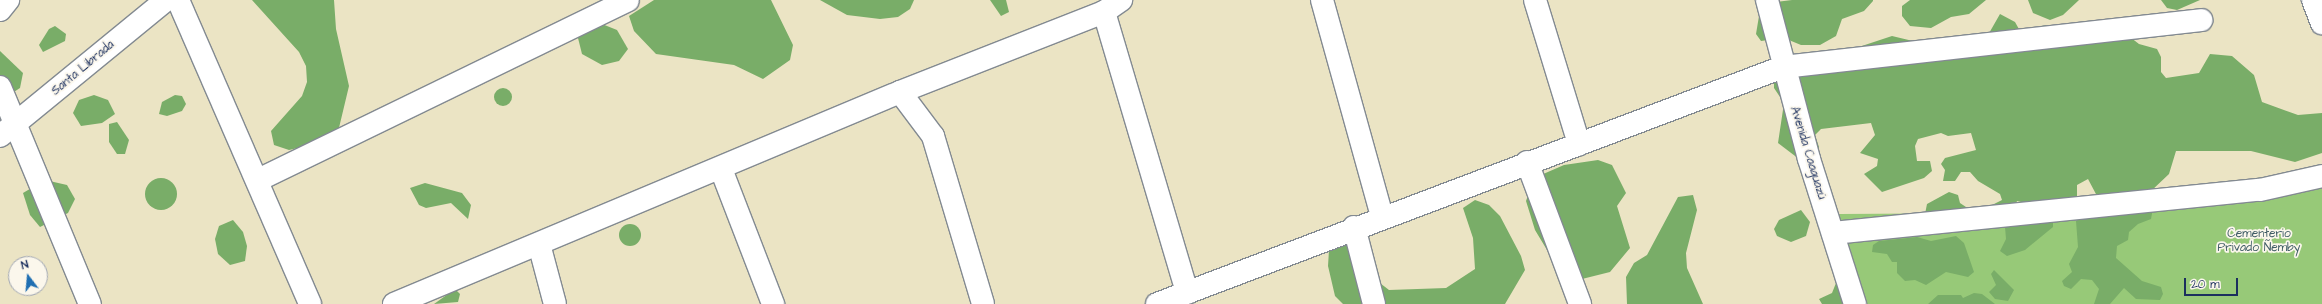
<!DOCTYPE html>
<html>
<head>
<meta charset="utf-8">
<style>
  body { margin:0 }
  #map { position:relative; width:2322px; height:304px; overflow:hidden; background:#ebe4c4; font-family:"Architects Daughter",sans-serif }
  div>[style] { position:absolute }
  .green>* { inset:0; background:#97c978 }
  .forest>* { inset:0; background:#79ad68 }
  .round { border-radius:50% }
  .roads { filter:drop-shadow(1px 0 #838a91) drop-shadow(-1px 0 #838a91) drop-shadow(0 1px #838a91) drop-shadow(0 -1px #838a91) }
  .minor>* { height:22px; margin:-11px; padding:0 11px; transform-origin:11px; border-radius:11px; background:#fff }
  span { translate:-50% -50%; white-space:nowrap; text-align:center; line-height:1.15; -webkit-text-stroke:3.5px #fbf7ec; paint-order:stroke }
  .street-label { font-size:12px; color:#1b2f5e }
  .park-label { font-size:12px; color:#405d66 }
  .north { position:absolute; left:8px; top:256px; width:40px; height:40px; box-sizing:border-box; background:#fbf7ec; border:1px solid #a1a7b3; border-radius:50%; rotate:344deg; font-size:11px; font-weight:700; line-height:16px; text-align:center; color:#1b2f5e }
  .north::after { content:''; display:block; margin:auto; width:14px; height:18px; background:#1f6fb2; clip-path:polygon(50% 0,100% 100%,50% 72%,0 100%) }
  .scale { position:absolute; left:2184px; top:278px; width:54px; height:18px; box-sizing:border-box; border:2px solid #1b2f5e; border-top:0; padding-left:5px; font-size:12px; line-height:14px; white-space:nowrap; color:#1b2f5e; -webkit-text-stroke:3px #fbf7ec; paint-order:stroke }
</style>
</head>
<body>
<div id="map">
  <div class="green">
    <i style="clip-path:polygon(2322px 169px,2322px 304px,1861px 304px,1839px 214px,2000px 213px)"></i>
  </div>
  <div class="forest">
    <i style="clip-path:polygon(252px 0,334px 0,336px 29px,349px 86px,338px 132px,324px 142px,289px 150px,274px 145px,271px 131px,302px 96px,307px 82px,306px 66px,299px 52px)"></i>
    <i style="clip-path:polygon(654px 0,771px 0,793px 45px,790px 60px,763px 79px,734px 65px,656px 54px,634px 31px,629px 16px)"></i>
    <i style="clip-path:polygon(820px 0,914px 0,910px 9px,898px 17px,880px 19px,847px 15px)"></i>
    <i style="clip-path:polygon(990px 0,1006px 0,1009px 12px,1001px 16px)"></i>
    <i style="clip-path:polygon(1792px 0,1873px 0,1873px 1px,1864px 11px,1842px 19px,1836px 36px,1820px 45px,1801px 45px,1784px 38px,1761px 41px,1756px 34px,1761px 4px)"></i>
    <i style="clip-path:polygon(1910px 0,1986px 0,1969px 14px,1951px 17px,1931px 28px,1910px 26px,1902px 16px,1902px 6px)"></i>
    <i style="clip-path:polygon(2028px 0,2079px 0,2063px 15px,2050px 20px,2033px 13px)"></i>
    <i style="clip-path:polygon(2161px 0,2200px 0,2177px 10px,2167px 8px)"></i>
    <i style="clip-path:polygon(2000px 14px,2015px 22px,2020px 31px,2046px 25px,2059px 36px,2126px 34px,2139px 44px,2157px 49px,2161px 57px,2161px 72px,2166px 78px,2199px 73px,2210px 54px,2232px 56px,2254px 75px,2262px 102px,2298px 115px,2322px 113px,2322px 153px,2295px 162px,2251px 151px,2176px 151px,2169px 174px,2150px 192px,2097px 196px,2088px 179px,2077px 185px,2077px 196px,2069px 201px,2048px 199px,2029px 204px,2017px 201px,2015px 206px,2053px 220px,2053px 227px,2025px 250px,2007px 256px,2000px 251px,2006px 239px,2005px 227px,1974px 228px,1992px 205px,2002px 200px,2000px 194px,1978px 181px,1970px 172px,1961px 172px,1955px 181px,1943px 181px,1945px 170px,1941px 164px,1945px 158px,1976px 150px,1971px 133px,1948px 136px,1941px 133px,1918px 139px,1915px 146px,1917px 161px,1930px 161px,1932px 171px,1924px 178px,1882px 192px,1864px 174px,1877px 166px,1878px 159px,1860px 153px,1875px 135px,1871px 123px,1821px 129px,1815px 135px,1819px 147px,1817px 153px,1799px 159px,1778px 143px,1784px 103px,1774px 88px,1774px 75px,1892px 36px,1917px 42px,1988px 35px)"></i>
    <i style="clip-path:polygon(602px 24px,617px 30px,628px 49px,619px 61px,602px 65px,582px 54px,578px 38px,587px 26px)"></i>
    <i style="clip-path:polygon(55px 26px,66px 34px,65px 41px,43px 52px,39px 45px,49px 29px)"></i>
    <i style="clip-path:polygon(0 51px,23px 73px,20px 88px,0 101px)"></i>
    <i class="round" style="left:494px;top:88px;width:18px;height:18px"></i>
    <i style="clip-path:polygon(94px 95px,108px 100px,115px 114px,102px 123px,81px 126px,73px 113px,79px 100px)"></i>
    <i style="clip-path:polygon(175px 95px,182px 96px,186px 104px,182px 111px,167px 116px,159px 114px,162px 102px)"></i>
    <i style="clip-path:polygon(117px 122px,129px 140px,125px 154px,117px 154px,109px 142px,109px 124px)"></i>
    <i style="clip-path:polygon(1598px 160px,1612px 165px,1626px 193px,1617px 206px,1630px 248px,1610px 272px,1578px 280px,1553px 260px,1535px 230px,1526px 201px,1534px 178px,1564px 165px)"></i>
    <i class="round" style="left:145px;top:178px;width:32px;height:32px"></i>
    <i style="clip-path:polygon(45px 180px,67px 185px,75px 199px,68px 213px,40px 227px,30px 215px,23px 193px)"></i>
    <i style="clip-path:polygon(425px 183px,462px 193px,471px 205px,468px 219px,451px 203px,426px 208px,419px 205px,410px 188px)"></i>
    <i style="clip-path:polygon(1949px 192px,1958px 195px,1960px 203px,1969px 209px,1924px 219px,1927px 204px)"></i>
    <i style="clip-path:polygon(1693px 195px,1697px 210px,1686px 253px,1687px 268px,1703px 304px,1627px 304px,1626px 277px,1634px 263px,1647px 255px,1678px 197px)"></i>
    <i style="clip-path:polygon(1475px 200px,1489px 205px,1500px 216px,1521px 256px,1525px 270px,1505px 304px,1343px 304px,1335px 296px,1328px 266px,1329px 250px,1346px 235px,1376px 280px,1389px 290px,1446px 288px,1475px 269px,1473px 238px,1463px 208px)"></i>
    <i style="clip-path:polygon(2153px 208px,2151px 219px,2138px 224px,2129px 232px,2128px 240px,2117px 246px,2116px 258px,2142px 281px,2161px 287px,2163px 294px,2160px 300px,2136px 299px,2124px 288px,2110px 304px,2094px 304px,2099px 289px,2092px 280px,2081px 279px,2071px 289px,2064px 286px,2062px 281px,2072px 272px,2069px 264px,2078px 247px,2076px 221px,2083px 216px,2121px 215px)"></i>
    <i style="clip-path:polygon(1801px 210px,1810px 222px,1806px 236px,1791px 242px,1777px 236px,1774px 229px,1779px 220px)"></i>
    <i style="clip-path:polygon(233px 220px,243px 232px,247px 246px,245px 261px,230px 265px,218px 254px,215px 239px,219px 226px)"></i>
    <i class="round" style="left:619px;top:224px;width:22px;height:22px"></i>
    <i style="clip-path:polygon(1956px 236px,1964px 243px,1974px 272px,1968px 277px,1946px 272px,1926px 285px,1915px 280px,1905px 281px,1897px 273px,1897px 262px,1892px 262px,1887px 254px,1872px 252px,1873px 245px,1879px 241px,1917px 237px,1931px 241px)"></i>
    <i style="clip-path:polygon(1994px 270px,2014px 290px,2008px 301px,1995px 299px,1989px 292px,1996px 285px,1991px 274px)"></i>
    <i style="clip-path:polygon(1838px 278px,1859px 304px,1822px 304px,1819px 299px,1832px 293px)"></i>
    <i style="clip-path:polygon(455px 289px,460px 294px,458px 302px,434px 304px)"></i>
    <i style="clip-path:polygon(1974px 293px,1982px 294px,1995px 304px,1928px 304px,1938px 295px,1961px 295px,1963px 298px)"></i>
  </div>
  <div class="roads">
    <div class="minor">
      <i style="left:178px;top:0;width:331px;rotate:66.5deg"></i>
      <i style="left:1322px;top:0;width:224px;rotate:74.5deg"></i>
      <i style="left:1535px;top:0;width:151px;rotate:73deg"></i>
      <i style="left:1767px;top:0;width:164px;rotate:75.2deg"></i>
      <i style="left:1809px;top:159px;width:152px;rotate:72.4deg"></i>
      <i style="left:2313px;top:0;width:25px;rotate:69deg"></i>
      <i style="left:0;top:10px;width:13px;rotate:-51deg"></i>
      <i style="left:1104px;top:12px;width:293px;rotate:73.5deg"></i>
      <i style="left:0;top:87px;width:235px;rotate:67.5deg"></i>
      <i style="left:900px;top:92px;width:55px;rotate:53.1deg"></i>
      <i style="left:933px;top:136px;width:175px;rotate:73.4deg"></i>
      <i style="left:0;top:136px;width:215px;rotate:-39.3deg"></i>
      <i style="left:1527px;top:162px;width:152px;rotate:69.5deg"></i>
      <i style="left:721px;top:169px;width:145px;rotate:68.9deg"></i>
      <i style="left:258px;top:180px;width:411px;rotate:-25.9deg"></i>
      <i style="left:1354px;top:227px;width:80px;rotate:75.4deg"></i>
      <i style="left:1833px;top:233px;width:429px;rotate:-5.8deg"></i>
      <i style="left:2260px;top:190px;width:64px;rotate:-12.7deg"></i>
      <i style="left:539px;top:244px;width:62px;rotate:75.1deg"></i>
      <i style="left:394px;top:304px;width:549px;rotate:-22.73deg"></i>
      <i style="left:900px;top:92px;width:219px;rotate:-21.4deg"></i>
      <i style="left:1104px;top:12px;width:21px;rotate:-35deg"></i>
      <i style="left:1157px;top:304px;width:669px;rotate:-20.74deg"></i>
      <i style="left:1783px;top:67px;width:421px;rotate:-6.4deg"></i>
    </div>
  </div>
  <div class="street-label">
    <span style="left:83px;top:68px;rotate:-40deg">Santa Librada</span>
    <span style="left:1808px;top:153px;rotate:73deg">Avenida Caaguazú</span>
  </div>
  <div class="park-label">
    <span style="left:2259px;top:241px">Cementerio<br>Privado Ñemby</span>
  </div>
  <div class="north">N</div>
  <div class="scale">20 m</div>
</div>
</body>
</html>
